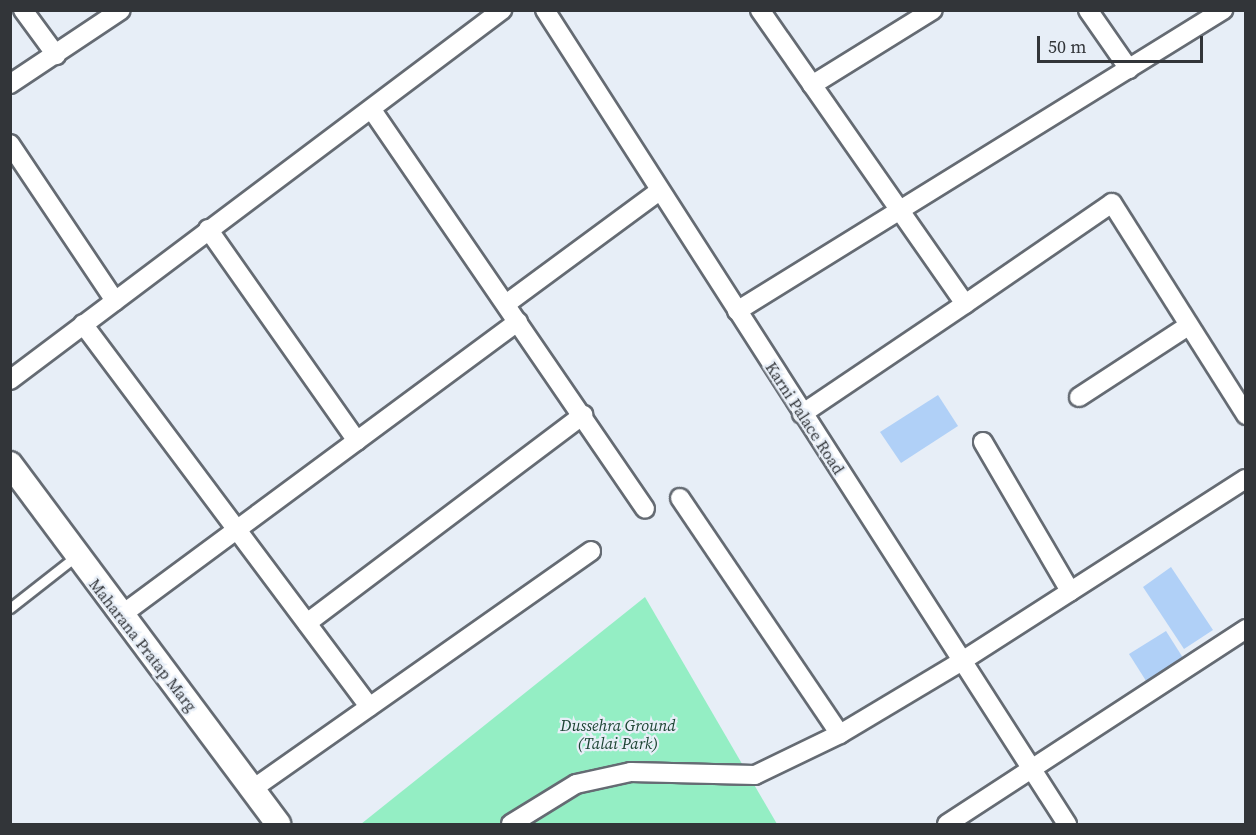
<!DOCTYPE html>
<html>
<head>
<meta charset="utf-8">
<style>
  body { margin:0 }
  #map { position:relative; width:1256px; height:835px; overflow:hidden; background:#e7eef7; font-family:"Source Serif 4",serif }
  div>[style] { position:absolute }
  .green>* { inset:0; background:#94eec4 }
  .building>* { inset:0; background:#b0d0f7 }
  .roads { filter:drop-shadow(2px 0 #656b73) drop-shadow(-2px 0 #656b73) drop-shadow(0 2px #656b73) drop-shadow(0 -2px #656b73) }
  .lane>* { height:9px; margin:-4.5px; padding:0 4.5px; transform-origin:4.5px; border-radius:4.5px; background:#fff }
  .street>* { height:18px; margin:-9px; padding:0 9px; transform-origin:9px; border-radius:9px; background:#fff }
  .secondary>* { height:24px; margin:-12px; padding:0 12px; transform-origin:12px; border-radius:12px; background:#fff }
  span { translate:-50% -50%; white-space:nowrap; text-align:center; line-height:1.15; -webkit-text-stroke:4.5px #e7eef7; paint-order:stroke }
  .street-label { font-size:16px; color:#323539 }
  .park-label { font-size:16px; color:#1b4332; font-style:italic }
  .frame { position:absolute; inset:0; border:12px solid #323539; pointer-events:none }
  .scale { position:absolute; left:1037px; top:36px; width:166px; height:27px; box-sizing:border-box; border:3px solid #323539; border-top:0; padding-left:8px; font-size:18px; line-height:21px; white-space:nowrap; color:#323539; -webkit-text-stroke:4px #e7eef7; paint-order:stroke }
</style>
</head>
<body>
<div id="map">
  <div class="green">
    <i style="clip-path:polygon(645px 597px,777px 824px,361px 824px)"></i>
  </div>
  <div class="building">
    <i style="clip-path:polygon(938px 395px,958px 426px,901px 463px,880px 432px)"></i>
    <i style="clip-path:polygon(1171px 567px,1213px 630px,1184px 649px,1143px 587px)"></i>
    <i style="clip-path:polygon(1166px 631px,1185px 661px,1148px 684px,1129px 654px)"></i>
  </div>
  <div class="roads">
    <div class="lane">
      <i style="left:10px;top:608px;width:83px;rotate:-38.1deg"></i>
    </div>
    <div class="street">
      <i style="left:23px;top:10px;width:56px;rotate:53.7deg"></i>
      <i style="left:545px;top:10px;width:967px;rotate:57.33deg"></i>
      <i style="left:760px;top:10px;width:358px;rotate:55.1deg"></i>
      <i style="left:965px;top:304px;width:178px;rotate:-34.5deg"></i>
      <i style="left:1112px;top:203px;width:251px;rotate:57.7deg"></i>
      <i style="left:1088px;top:10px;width:72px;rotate:55.2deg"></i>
      <i style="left:10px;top:84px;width:133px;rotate:-33.7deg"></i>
      <i style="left:812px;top:85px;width:142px;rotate:-31.8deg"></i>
      <i style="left:372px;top:110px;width:483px;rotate:55.6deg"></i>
      <i style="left:10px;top:144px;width:189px;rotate:56.2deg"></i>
      <i style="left:208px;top:229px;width:259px;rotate:54.9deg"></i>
      <i style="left:506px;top:304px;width:190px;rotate:-36.4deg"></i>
      <i style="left:737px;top:311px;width:572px;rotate:-31.77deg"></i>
      <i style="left:83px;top:324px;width:478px;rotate:53.2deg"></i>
      <i style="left:10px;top:380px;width:616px;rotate:-36.94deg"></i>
      <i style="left:1079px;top:397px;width:130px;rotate:-33.1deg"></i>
      <i style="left:802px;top:414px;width:197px;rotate:-34deg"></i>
      <i style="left:983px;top:442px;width:173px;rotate:59.7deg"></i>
      <i style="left:680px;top:498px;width:285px;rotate:55.9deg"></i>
      <i style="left:120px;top:616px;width:495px;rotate:-36.5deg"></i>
      <i style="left:307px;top:623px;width:346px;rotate:-37deg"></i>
      <i style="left:254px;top:788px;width:412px;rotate:-35.1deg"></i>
      <i style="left:511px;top:824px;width:76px;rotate:-31.6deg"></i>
      <i style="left:576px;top:784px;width:56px;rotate:-12.3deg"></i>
      <i style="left:631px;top:772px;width:124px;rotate:1.4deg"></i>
      <i style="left:755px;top:775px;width:94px;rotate:-25.8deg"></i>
      <i style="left:840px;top:734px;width:142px;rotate:-30.9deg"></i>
      <i style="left:962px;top:661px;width:337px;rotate:-32.7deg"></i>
      <i style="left:947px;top:824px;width:357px;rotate:-33.1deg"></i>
    </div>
    <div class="secondary">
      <i style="left:10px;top:464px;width:449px;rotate:53.3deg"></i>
    </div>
  </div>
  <div class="street-label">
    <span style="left:805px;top:418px;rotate:57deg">Karni Palace Road</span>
    <span style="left:143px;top:645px;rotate:52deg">Maharana Pratap Marg</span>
  </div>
  <div class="park-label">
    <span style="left:618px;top:734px">Dussehra Ground<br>(Talai Park)</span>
  </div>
  <div class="frame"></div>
  <div class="scale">50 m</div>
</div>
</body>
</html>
